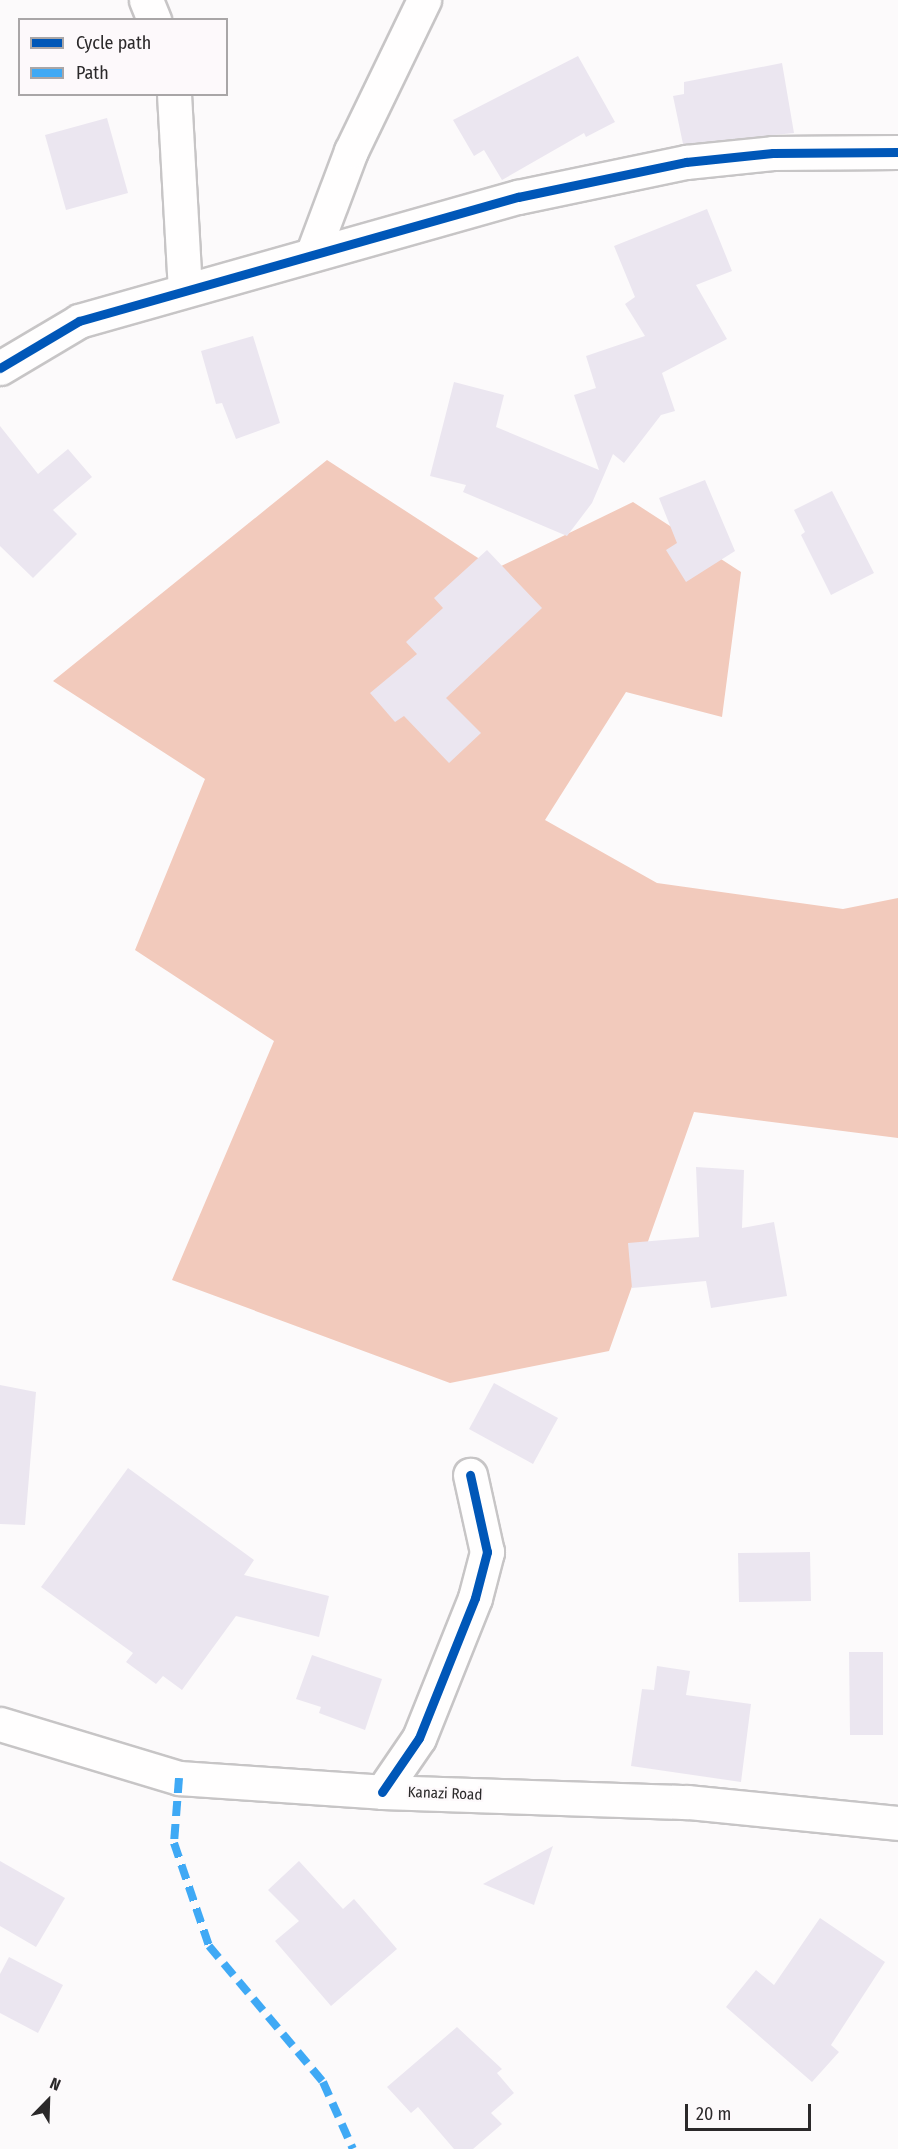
<!DOCTYPE html>
<html>
<head>
<meta charset="utf-8">
<style>
  body { margin:0 }
  #map { position:relative; width:898px; height:2149px; overflow:hidden; background:#fcfafb; font-family:"Fira Sans Condensed",sans-serif }
  div>[style] { position:absolute }
  .forest>* { inset:0; background:#f2cabc }
  .building>* { inset:0; background:#ebe6f0 }
  .roads { filter:drop-shadow(2px 0 #c7c5c6) drop-shadow(-2px 0 #c7c5c6) drop-shadow(0 2px #c7c5c6) drop-shadow(0 -2px #c7c5c6) }
  .minor>* { height:33px; margin:-16.5px; padding:0 16.5px; transform-origin:16.5px; border-radius:16.5px; background:#fffefe }
  .major>* { height:33px; margin:-16.5px; padding:0 16.5px; transform-origin:16.5px; border-radius:16.5px; background:#fffefe }
  .quiet>* { height:8px; margin-top:-4px; transform-origin:0; background:repeating-linear-gradient(90deg,#3fa9f5 0 15px,transparent 0 23px) }
  .cycleway>* { height:9px; margin:-4.5px; padding:0 4.5px; transform-origin:4.5px; border-radius:4.5px; background:#0057b8 }
  span { translate:-50% -50%; white-space:nowrap; text-align:center; line-height:1.15; -webkit-text-stroke:4.5px #fdf9fb; paint-order:stroke }
  .street-label { font-size:15px; color:#2b292a }
  .legend { position:absolute; left:18px; top:18px; width:210px; height:78px; box-sizing:border-box; background:#fdf9fb; border:2px solid #a9a6a7; margin:0; padding:8px 10px; list-style:none; font-size:18px; color:#2b292a }
  .legend li { display:flex; align-items:center; gap:12px; height:30px }
  .legend b { width:30px; border:2px solid #a9a6a7 }
  .north { position:absolute; left:18px; top:2071px; width:60px; height:60px; -webkit-text-stroke:4px #fdf9fb; paint-order:stroke; rotate:23deg; font-size:16px; font-weight:700; line-height:24px; text-align:center; color:#2b292a }
  .north::after { content:''; display:block; margin:auto; width:21px; height:27px; background:#2b292a; clip-path:polygon(50% 0,100% 100%,50% 72%,0 100%) }
  .scale { position:absolute; left:685px; top:2104px; width:126px; height:27px; box-sizing:border-box; border:3px solid #2b292a; border-top:0; padding-left:8px; font-size:18px; line-height:21px; white-space:nowrap; color:#2b292a; -webkit-text-stroke:4px #fdf9fb; paint-order:stroke }
</style>
</head>
<body>
<div id="map">
  <div class="forest">
    <i style="clip-path:polygon(327px 460px,495px 569px,633px 502px,741px 572px,722px 717px,626px 692px,545px 820px,657px 883px,843px 909px,898px 898px,898px 1138px,694px 1112px,609px 1351px,450px 1383px,172px 1280px,274px 1041px,135px 950px,205px 779px,53px 681px)"></i>
  </div>
  <div class="building">
    <i style="clip-path:polygon(578px 56px,615px 122px,586px 137px,584px 133px,502px 180px,484px 150px,474px 156px,453px 120px)"></i>
    <i style="clip-path:polygon(782px 63px,794px 133px,683px 144px,673px 96px,684px 94px,684px 82px)"></i>
    <i style="clip-path:polygon(107px 118px,128px 193px,66px 210px,45px 135px)"></i>
    <i style="clip-path:polygon(707px 209px,732px 271px,696px 285px,727px 339px,662px 373px,675px 411px,661px 415px,624px 463px,613px 454px,592px 503px,567px 536px,463px 492px,466px 485px,430px 476px,454px 382px,504px 395px,496px 427px,599px 470px,574px 395px,596px 388px,586px 356px,645px 336px,625px 304px,635px 297px,614px 246px)"></i>
    <i style="clip-path:polygon(253px 336px,280px 423px,236px 439px,222px 403px,216px 404px,201px 351px)"></i>
    <i style="clip-path:polygon(0 426px,38px 474px,68px 449px,92px 477px,53px 510px,77px 534px,33px 578px,0 546px)"></i>
    <i style="clip-path:polygon(705px 480px,735px 551px,686px 582px,666px 550px,677px 543px,659px 498px)"></i>
    <i style="clip-path:polygon(832px 491px,874px 573px,831px 595px,801px 535px,805px 532px,794px 510px)"></i>
    <i style="clip-path:polygon(487px 550px,542px 608px,446px 698px,481px 733px,449px 763px,404px 716px,395px 722px,370px 693px,417px 654px,406px 642px,443px 608px,434px 598px)"></i>
    <i style="clip-path:polygon(696px 1167px,744px 1170px,742px 1228px,774px 1222px,787px 1296px,711px 1308px,706px 1281px,632px 1288px,628px 1243px,699px 1237px)"></i>
    <i style="clip-path:polygon(494px 1383px,558px 1418px,533px 1464px,469px 1429px)"></i>
    <i style="clip-path:polygon(0 1385px,36px 1392px,25px 1525px,0 1524px)"></i>
    <i style="clip-path:polygon(128px 1468px,254px 1560px,244px 1575px,329px 1596px,319px 1637px,236px 1616px,182px 1690px,163px 1676px,156px 1684px,126px 1662px,133px 1653px,41px 1587px)"></i>
    <i style="clip-path:polygon(810px 1552px,811px 1601px,739px 1602px,738px 1553px)"></i>
    <i style="clip-path:polygon(849px 1652px,883px 1652px,883px 1735px,850px 1735px)"></i>
    <i style="clip-path:polygon(312px 1655px,382px 1679px,365px 1730px,319px 1713px,321px 1707px,296px 1699px)"></i>
    <i style="clip-path:polygon(657px 1666px,690px 1671px,686px 1695px,751px 1704px,741px 1782px,631px 1766px,642px 1689px,654px 1690px)"></i>
    <i style="clip-path:polygon(553px 1846px,534px 1905px,483px 1884px)"></i>
    <i style="clip-path:polygon(0 1861px,65px 1898px,36px 1947px,0 1926px)"></i>
    <i style="clip-path:polygon(299px 1861px,343px 1909px,354px 1899px,397px 1949px,331px 2006px,275px 1941px,299px 1921px,268px 1890px)"></i>
    <i style="clip-path:polygon(820px 1918px,885px 1962px,831px 2045px,839px 2052px,812px 2082px,726px 2007px,756px 1970px,774px 1985px)"></i>
    <i style="clip-path:polygon(9px 1957px,63px 1985px,38px 2033px,0 2013px,0 1974px)"></i>
    <i style="clip-path:polygon(457px 2027px,502px 2069px,497px 2073px,514px 2093px,491px 2113px,502px 2124px,473px 2149px,454px 2149px,418px 2107px,411px 2113px,387px 2087px)"></i>
  </div>
  <div class="roads">
    <div class="minor">
      <i style="left:146px;top:0;width:22px;rotate:68deg"></i>
      <i style="left:174px;top:94px;width:195px;rotate:86.8deg"></i>
      <i style="left:313px;top:252px;width:108px;rotate:-69.4deg"></i>
      <i style="left:351px;top:151px;width:168px;rotate:-64.2deg"></i>
      <i style="left:0;top:368px;width:92px;rotate:-30.7deg"></i>
      <i style="left:79px;top:321px;width:456px;rotate:-15.8deg"></i>
      <i style="left:518px;top:197px;width:172px;rotate:-11.8deg"></i>
      <i style="left:686px;top:162px;width:87px;rotate:-5.9deg"></i>
      <i style="left:773px;top:153px;width:125px;rotate:-0.5deg"></i>
      <i style="left:382px;top:1792px;width:65px;rotate:-55.6deg"></i>
      <i style="left:419px;top:1738px;width:151px;rotate:-68.2deg"></i>
      <i style="left:475px;top:1598px;width:48px;rotate:-75.4deg"></i>
      <i style="left:487px;top:1552px;width:79px;rotate:-102.4deg"></i>
    </div>
    <div class="major">
      <i style="left:0;top:1724px;width:187px;rotate:16.8deg"></i>
      <i style="left:179px;top:1778px;width:203px;rotate:3.9deg"></i>
      <i style="left:382px;top:1792px;width:306px;rotate:1.9deg"></i>
      <i style="left:688px;top:1802px;width:211px;rotate:5.7deg"></i>
    </div>
  </div>
  <div class="quiet">
    <i style="left:179px;top:1778px;width:65px;rotate:94.4deg"></i>
    <i style="left:174px;top:1843px;width:109px;rotate:71.2deg"></i>
    <i style="left:209px;top:1946px;width:177px;rotate:50deg"></i>
    <i style="left:323px;top:2082px;width:73px;rotate:65.9deg"></i>
  </div>
  <div class="cycleway">
    <i style="left:0;top:368px;width:92px;rotate:-30.7deg"></i>
    <i style="left:79px;top:321px;width:456px;rotate:-15.8deg"></i>
    <i style="left:518px;top:197px;width:172px;rotate:-11.8deg"></i>
    <i style="left:686px;top:162px;width:87px;rotate:-5.9deg"></i>
    <i style="left:773px;top:153px;width:125px;rotate:-0.5deg"></i>
    <i style="left:382px;top:1792px;width:65px;rotate:-55.6deg"></i>
    <i style="left:419px;top:1738px;width:151px;rotate:-68.2deg"></i>
    <i style="left:475px;top:1598px;width:48px;rotate:-75.4deg"></i>
    <i style="left:487px;top:1552px;width:79px;rotate:-102.4deg"></i>
  </div>
  <div class="street-label">
    <span style="left:445px;top:1794px;rotate:2deg">Kanazi Road</span>
  </div>
  <ul class="legend">
  <li><b style="height:8px;background:#0057b8"></b>Cycle path</li>
  <li><b style="height:8px;background:#3fa9f5"></b>Path</li>
  </ul>
  <div class="north">N</div>
  <div class="scale">20 m</div>
</div>
</body>
</html>
